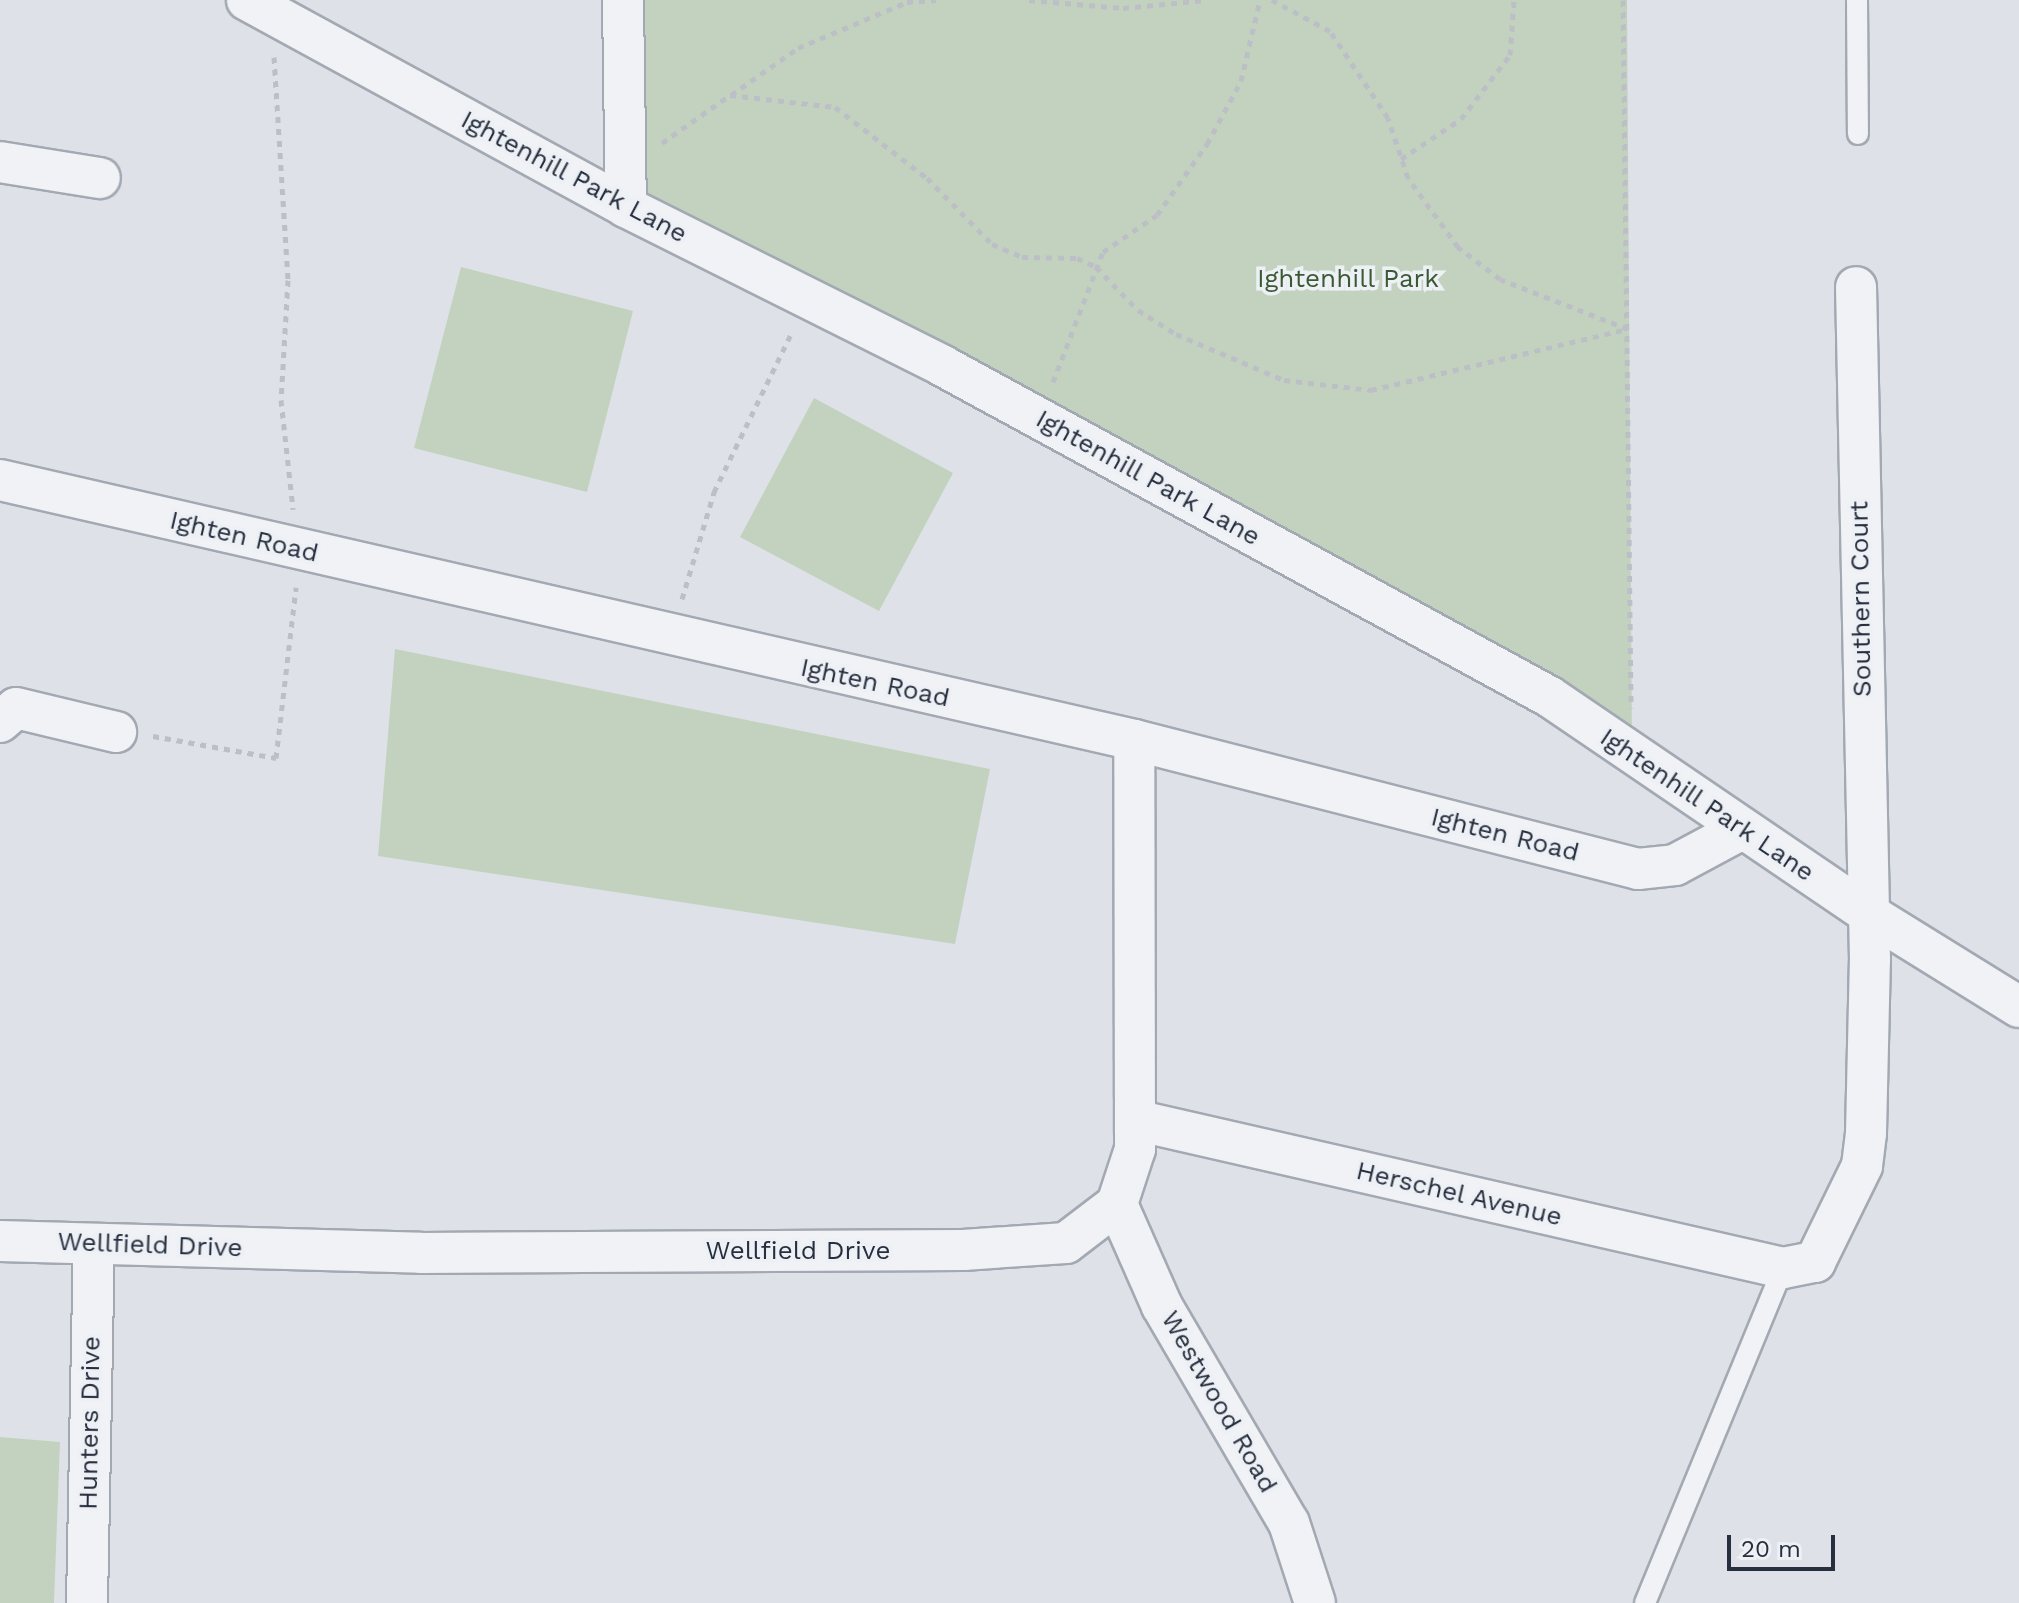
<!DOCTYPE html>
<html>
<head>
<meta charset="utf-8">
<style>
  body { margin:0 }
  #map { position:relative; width:2019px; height:1603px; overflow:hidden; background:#dee2e8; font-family:"Work Sans",sans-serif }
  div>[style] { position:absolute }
  .green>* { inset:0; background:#c3d2bf }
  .path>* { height:5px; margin-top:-2.5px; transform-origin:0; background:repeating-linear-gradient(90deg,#bcbfc6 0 6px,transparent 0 12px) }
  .roads { filter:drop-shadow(2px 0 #a3a9b2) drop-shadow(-2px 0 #a3a9b2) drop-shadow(0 2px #a3a9b2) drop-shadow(0 -2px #a3a9b2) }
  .service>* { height:20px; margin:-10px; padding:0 10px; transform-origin:10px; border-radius:10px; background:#f0f2f6 }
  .minor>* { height:40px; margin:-20px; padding:0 20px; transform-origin:20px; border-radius:20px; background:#f0f2f6 }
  span { translate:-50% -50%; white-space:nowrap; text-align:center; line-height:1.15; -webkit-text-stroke:7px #edf0f5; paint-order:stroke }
  .street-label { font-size:26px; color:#272f3e }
  .park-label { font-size:26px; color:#3b5a34 }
  .scale { position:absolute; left:1727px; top:1535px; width:108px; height:36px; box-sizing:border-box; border:4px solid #272f3e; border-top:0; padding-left:10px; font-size:24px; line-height:28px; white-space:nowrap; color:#272f3e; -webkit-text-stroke:6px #edf0f5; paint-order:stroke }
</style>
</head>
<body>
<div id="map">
  <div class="green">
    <i style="clip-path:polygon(623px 0,1627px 0,1632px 746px,626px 207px)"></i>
    <i style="clip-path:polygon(461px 267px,633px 311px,587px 492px,414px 448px)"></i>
    <i style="clip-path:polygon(814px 398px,953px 473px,879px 611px,740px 537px)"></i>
    <i style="clip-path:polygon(395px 649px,990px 769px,955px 944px,378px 856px)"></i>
    <i style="clip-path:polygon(0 1437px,60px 1442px,54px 1603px,0 1603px)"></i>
  </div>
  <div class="path">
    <i style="left:1029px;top:0;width:94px;rotate:4.9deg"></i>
    <i style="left:1123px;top:8px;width:83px;rotate:-5.5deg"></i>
    <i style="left:1623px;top:0;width:708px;rotate:89.35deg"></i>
    <i style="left:274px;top:57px;width:223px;rotate:86.4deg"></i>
    <i style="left:288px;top:280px;width:120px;rotate:93.3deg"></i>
    <i style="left:281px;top:400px;width:110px;rotate:83.7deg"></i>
    <i style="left:731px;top:95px;width:82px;rotate:-35deg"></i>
    <i style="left:798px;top:48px;width:118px;rotate:-22.9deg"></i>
    <i style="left:907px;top:2px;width:29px;rotate:-4deg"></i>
    <i style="left:662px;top:143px;width:83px;rotate:-35.2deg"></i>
    <i style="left:730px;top:95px;width:106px;rotate:6.5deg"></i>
    <i style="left:835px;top:107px;width:116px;rotate:37.7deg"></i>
    <i style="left:927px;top:178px;width:93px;rotate:45.4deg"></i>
    <i style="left:992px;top:244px;width:33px;rotate:23deg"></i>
    <i style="left:1022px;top:257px;width:55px;rotate:1deg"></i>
    <i style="left:1077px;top:258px;width:21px;rotate:25deg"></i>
    <i style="left:1096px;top:267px;width:60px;rotate:45.7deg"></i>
    <i style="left:1138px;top:310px;width:45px;rotate:32.3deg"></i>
    <i style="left:1176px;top:334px;width:117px;rotate:23.1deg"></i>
    <i style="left:1284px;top:380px;width:88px;rotate:6.6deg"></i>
    <i style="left:1371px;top:390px;width:264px;rotate:-13.4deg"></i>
    <i style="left:1628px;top:329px;width:137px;rotate:-158.7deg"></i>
    <i style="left:1500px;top:279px;width:53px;rotate:-142.7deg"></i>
    <i style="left:1458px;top:247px;width:85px;rotate:-125.9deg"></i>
    <i style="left:1408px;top:178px;width:63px;rotate:-108.4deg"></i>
    <i style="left:1388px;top:118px;width:105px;rotate:-123.7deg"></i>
    <i style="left:1330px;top:31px;width:66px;rotate:-151.9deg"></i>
    <i style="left:1401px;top:159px;width:72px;rotate:-33.7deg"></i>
    <i style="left:1461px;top:119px;width:81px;rotate:-52.6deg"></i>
    <i style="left:1510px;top:55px;width:55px;rotate:-85.8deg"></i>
    <i style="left:1053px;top:382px;width:139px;rotate:-69deg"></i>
    <i style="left:1103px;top:252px;width:65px;rotate:-34.4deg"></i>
    <i style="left:1157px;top:215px;width:87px;rotate:-54.8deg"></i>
    <i style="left:1207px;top:144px;width:72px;rotate:-61.6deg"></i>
    <i style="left:1241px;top:81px;width:83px;rotate:-76.8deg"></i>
    <i style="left:682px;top:599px;width:112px;rotate:-73.3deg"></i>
    <i style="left:714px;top:492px;width:178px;rotate:-64deg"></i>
    <i style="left:153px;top:736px;width:125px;rotate:10.1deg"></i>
    <i style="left:276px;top:758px;width:172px;rotate:-83.3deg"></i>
  </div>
  <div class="roads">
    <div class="service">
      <i style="left:1857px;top:0;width:134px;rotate:89.6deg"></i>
      <i style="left:1645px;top:1603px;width:362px;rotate:-67.6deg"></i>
    </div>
    <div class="minor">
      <i style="left:247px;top:0;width:432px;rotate:28.6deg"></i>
      <i style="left:626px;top:207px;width:355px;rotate:26.6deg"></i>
      <i style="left:943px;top:366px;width:691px;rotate:28.6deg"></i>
      <i style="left:1550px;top:697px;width:382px;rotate:34.2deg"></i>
      <i style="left:1866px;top:912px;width:180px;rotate:31.8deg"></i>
      <i style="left:623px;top:0;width:207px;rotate:89.2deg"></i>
      <i style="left:0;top:162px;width:101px;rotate:9.1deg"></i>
      <i style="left:0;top:480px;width:1163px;rotate:12.91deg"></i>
      <i style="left:1134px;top:740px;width:520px;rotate:14.36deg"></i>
      <i style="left:1638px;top:869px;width:37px;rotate:-6deg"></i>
      <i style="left:1675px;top:865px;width:76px;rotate:-28.2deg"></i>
      <i style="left:0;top:722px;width:21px;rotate:-41deg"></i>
      <i style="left:16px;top:708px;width:103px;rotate:13.5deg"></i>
      <i style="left:1135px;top:1120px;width:665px;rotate:12.87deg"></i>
      <i style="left:1783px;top:1268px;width:33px;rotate:-11deg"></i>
      <i style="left:1815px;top:1262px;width:107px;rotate:-63.9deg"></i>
      <i style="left:1862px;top:1166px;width:33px;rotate:-83deg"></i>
      <i style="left:1866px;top:1133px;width:173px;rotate:-88.7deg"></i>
      <i style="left:1870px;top:960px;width:673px;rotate:-91.19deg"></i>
      <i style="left:1117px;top:1204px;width:111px;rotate:66.2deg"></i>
      <i style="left:1162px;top:1306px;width:251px;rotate:59.7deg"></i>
      <i style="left:1289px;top:1523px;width:84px;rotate:72deg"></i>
      <i style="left:0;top:1241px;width:421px;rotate:1.6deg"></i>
      <i style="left:421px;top:1253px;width:542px;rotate:-0.32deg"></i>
      <i style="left:963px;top:1250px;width:103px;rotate:-3.9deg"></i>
      <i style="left:1066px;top:1243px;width:64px;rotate:-37.4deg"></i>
      <i style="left:1117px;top:1204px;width:58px;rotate:-71.9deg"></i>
      <i style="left:1135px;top:1149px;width:409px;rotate:-90.1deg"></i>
      <i style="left:87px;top:1603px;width:359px;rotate:-88.9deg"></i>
    </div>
  </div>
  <div class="street-label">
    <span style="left:574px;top:177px;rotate:28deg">Ightenhill Park Lane</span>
    <span style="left:1148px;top:478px;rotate:29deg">Ightenhill Park Lane</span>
    <span style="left:244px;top:537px;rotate:13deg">Ighten Road</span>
    <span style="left:1861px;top:599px;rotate:-91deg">Southern Court</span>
    <span style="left:875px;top:683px;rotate:12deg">Ighten Road</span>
    <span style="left:1707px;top:805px;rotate:34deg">Ightenhill Park Lane</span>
    <span style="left:1505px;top:835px;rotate:14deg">Ighten Road</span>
    <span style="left:1459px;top:1194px;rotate:13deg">Herschel Avenue</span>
    <span style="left:150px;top:1245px;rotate:2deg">Wellfield Drive</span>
    <span style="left:798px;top:1251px">Wellfield Drive</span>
    <span style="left:1219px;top:1402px;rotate:60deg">Westwood Road</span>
    <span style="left:90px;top:1423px;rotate:-89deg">Hunters Drive</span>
  </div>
  <div class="park-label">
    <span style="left:1348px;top:279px">Ightenhill Park</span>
  </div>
  <div class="scale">20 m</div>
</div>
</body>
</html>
